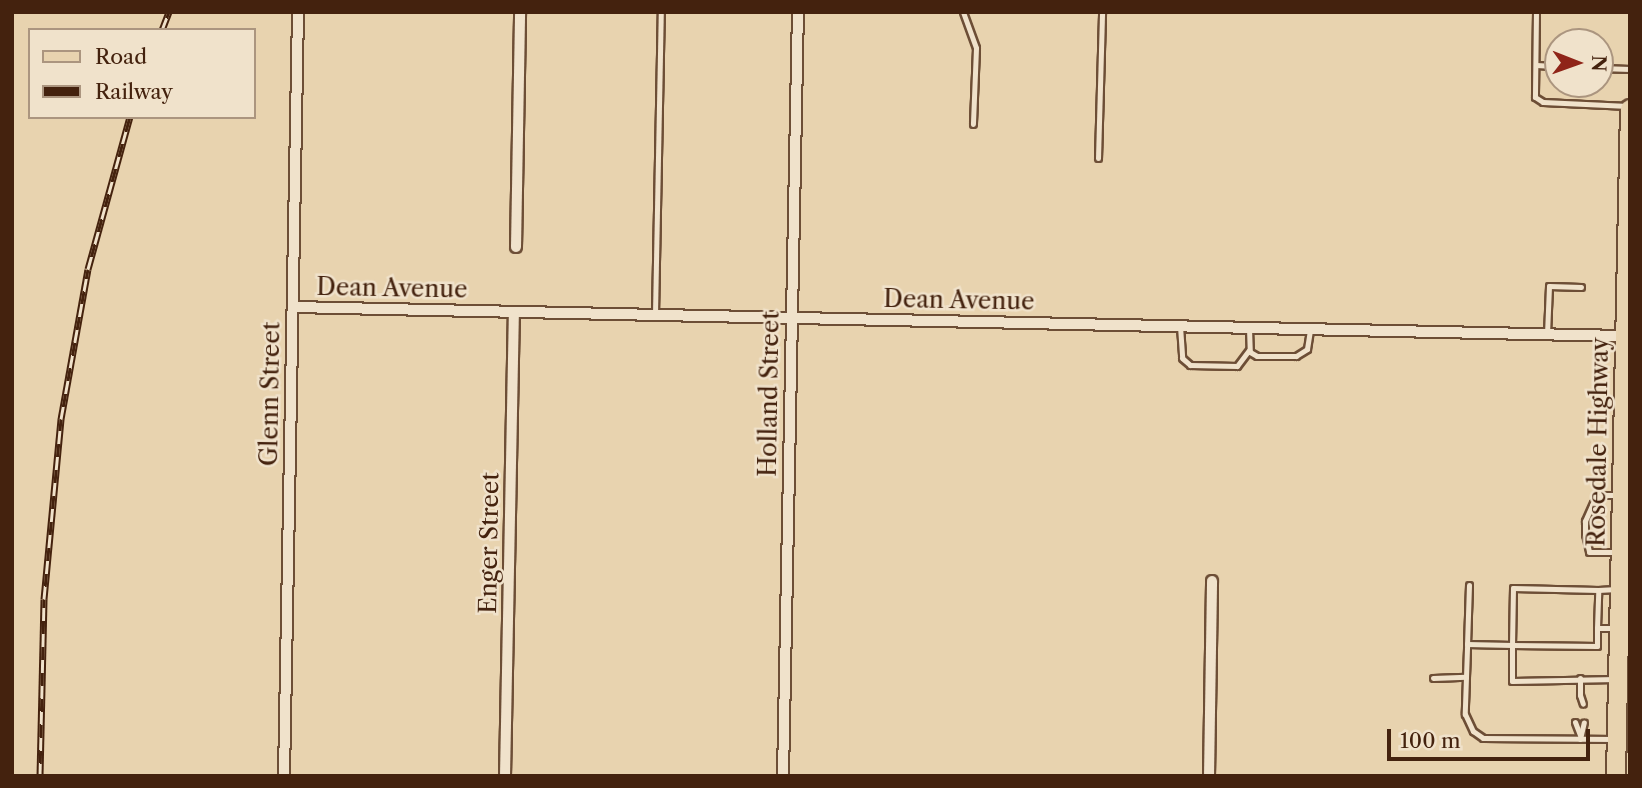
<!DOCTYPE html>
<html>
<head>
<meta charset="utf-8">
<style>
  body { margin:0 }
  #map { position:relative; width:1642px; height:788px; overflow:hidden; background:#e8d3af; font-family:"Libre Caslon Text",serif }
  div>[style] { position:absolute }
  .roads { filter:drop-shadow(2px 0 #6d4e36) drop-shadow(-2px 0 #6d4e36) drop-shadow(0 2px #6d4e36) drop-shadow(0 -2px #6d4e36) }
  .service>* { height:5px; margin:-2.5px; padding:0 2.5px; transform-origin:2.5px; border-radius:2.5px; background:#f0e2cb }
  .minor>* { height:10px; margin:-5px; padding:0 5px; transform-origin:5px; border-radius:5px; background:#f0e2cb }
  .primary>* { height:18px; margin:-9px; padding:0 9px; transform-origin:9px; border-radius:9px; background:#e8d3af }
  .rail>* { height:7px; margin-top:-3.5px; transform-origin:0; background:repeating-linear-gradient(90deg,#f0e2cb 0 13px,#44220e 0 26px); box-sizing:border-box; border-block:2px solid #44220e }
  span { translate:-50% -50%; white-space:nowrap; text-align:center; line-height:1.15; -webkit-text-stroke:5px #f0e2cb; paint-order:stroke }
  .street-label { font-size:24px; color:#44220e }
  .frame { position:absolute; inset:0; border:14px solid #44220e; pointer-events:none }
  .legend { position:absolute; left:28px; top:28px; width:228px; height:91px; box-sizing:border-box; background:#f0e2cb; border:2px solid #ab957f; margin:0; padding:9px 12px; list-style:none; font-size:21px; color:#44220e }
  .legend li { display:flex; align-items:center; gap:14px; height:35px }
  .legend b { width:35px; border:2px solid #ab957f }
  .north { position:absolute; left:1544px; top:28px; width:70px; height:70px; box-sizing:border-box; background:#f0e2cb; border:2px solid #ab957f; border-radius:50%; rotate:91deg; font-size:19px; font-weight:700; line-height:28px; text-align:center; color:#44220e }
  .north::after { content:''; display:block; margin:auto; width:24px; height:32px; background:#8f2418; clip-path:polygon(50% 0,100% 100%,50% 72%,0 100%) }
  .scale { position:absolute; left:1387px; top:729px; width:203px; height:32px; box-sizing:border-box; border:4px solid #44220e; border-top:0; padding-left:9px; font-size:21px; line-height:24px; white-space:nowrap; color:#44220e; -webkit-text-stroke:5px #f0e2cb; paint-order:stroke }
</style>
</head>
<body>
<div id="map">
  <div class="roads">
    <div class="service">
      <i style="left:963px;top:12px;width:38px;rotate:70deg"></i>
      <i style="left:976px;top:48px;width:76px;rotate:92.3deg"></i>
      <i style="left:1536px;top:12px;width:85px;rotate:90.7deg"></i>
      <i style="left:1535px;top:97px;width:9px;rotate:32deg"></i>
      <i style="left:1543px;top:102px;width:85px;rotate:2.7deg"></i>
      <i style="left:1536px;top:65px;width:22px;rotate:3deg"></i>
      <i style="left:1600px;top:68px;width:30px;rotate:2deg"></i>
      <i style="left:1098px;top:158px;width:146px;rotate:-88.4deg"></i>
      <i style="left:655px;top:314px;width:302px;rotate:-88.9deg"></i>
      <i style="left:1180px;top:326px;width:32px;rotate:86deg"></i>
      <i style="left:1182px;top:358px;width:11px;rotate:41deg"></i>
      <i style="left:1190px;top:365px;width:47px;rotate:1.2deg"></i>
      <i style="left:1237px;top:366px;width:20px;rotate:-53deg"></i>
      <i style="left:1249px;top:328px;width:24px;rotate:88deg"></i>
      <i style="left:1250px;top:352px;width:8px;rotate:30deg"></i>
      <i style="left:1257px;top:356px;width:39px"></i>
      <i style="left:1296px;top:356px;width:13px;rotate:-32deg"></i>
      <i style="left:1307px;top:349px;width:20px;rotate:-81deg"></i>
      <i style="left:1547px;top:334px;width:48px;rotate:-87.6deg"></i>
      <i style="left:1549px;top:286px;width:32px;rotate:2deg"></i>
      <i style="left:1619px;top:495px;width:17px;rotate:180deg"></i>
      <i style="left:1602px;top:495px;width:12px;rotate:138deg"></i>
      <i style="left:1593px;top:503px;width:20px;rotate:114deg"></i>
      <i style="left:1585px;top:521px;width:13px;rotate:90deg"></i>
      <i style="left:1585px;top:534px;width:18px;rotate:77deg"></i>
      <i style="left:1589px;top:552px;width:30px"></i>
      <i style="left:1469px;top:585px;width:59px;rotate:91.9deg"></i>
      <i style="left:1467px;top:644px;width:45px;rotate:1.3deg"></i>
      <i style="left:1512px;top:645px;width:36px;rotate:90deg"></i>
      <i style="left:1512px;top:681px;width:104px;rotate:-1.1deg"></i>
      <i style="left:1598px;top:590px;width:19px;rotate:-3deg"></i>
      <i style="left:1597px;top:628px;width:38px;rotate:-88deg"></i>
      <i style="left:1598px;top:590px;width:85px;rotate:-178.7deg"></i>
      <i style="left:1513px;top:588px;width:57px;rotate:91deg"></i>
      <i style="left:1512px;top:645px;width:85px;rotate:0.7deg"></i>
      <i style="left:1597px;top:646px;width:18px;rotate:-90deg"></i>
      <i style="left:1597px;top:628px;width:18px"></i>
      <i style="left:1466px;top:677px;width:37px;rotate:92deg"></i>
      <i style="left:1465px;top:714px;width:19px;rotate:65deg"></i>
      <i style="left:1473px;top:731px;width:12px;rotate:35deg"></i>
      <i style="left:1483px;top:738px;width:131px;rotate:0.4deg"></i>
      <i style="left:1433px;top:678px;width:33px;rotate:-2deg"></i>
      <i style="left:1466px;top:677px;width:33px;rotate:-88deg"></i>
      <i style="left:1580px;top:678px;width:17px;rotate:90deg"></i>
      <i style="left:1580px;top:695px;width:9px;rotate:72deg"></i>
      <i style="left:1575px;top:722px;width:14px;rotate:69deg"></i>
      <i style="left:1580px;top:739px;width:17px;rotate:-77deg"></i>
    </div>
    <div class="minor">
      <i style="left:516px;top:247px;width:235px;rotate:-89deg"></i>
      <i style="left:293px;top:307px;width:1332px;rotate:1.25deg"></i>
      <i style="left:284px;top:776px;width:764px;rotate:-88.95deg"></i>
      <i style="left:505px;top:776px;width:464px;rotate:-88.9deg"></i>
      <i style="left:783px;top:776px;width:764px;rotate:-88.88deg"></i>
      <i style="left:1209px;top:776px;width:195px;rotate:-89.1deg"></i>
    </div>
    <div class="primary">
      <i style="left:1616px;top:776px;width:667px;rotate:-88.8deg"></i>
    </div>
  </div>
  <div class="rail">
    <i style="left:162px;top:30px;width:19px;rotate:-69deg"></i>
    <i style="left:40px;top:776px;width:177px;rotate:-88.7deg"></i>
    <i style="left:44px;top:599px;width:181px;rotate:-84.6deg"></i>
    <i style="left:61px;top:419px;width:152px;rotate:-79.8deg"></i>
    <i style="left:88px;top:269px;width:158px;rotate:-74.6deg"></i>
  </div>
  <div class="street-label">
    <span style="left:392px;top:288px;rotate:1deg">Dean Avenue</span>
    <span style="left:959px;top:300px;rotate:1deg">Dean Avenue</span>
    <span style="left:270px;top:394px;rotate:-89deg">Glenn Street</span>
    <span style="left:769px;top:394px;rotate:-89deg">Holland Street</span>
    <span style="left:1598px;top:442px;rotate:-89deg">Rosedale Highway</span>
    <span style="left:489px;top:543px;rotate:-89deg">Enger Street</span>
  </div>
  <div class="frame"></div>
  <ul class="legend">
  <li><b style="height:9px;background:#e8d3af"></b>Road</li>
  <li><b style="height:9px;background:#44220e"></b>Railway</li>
  </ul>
  <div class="north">N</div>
  <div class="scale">100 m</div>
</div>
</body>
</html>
